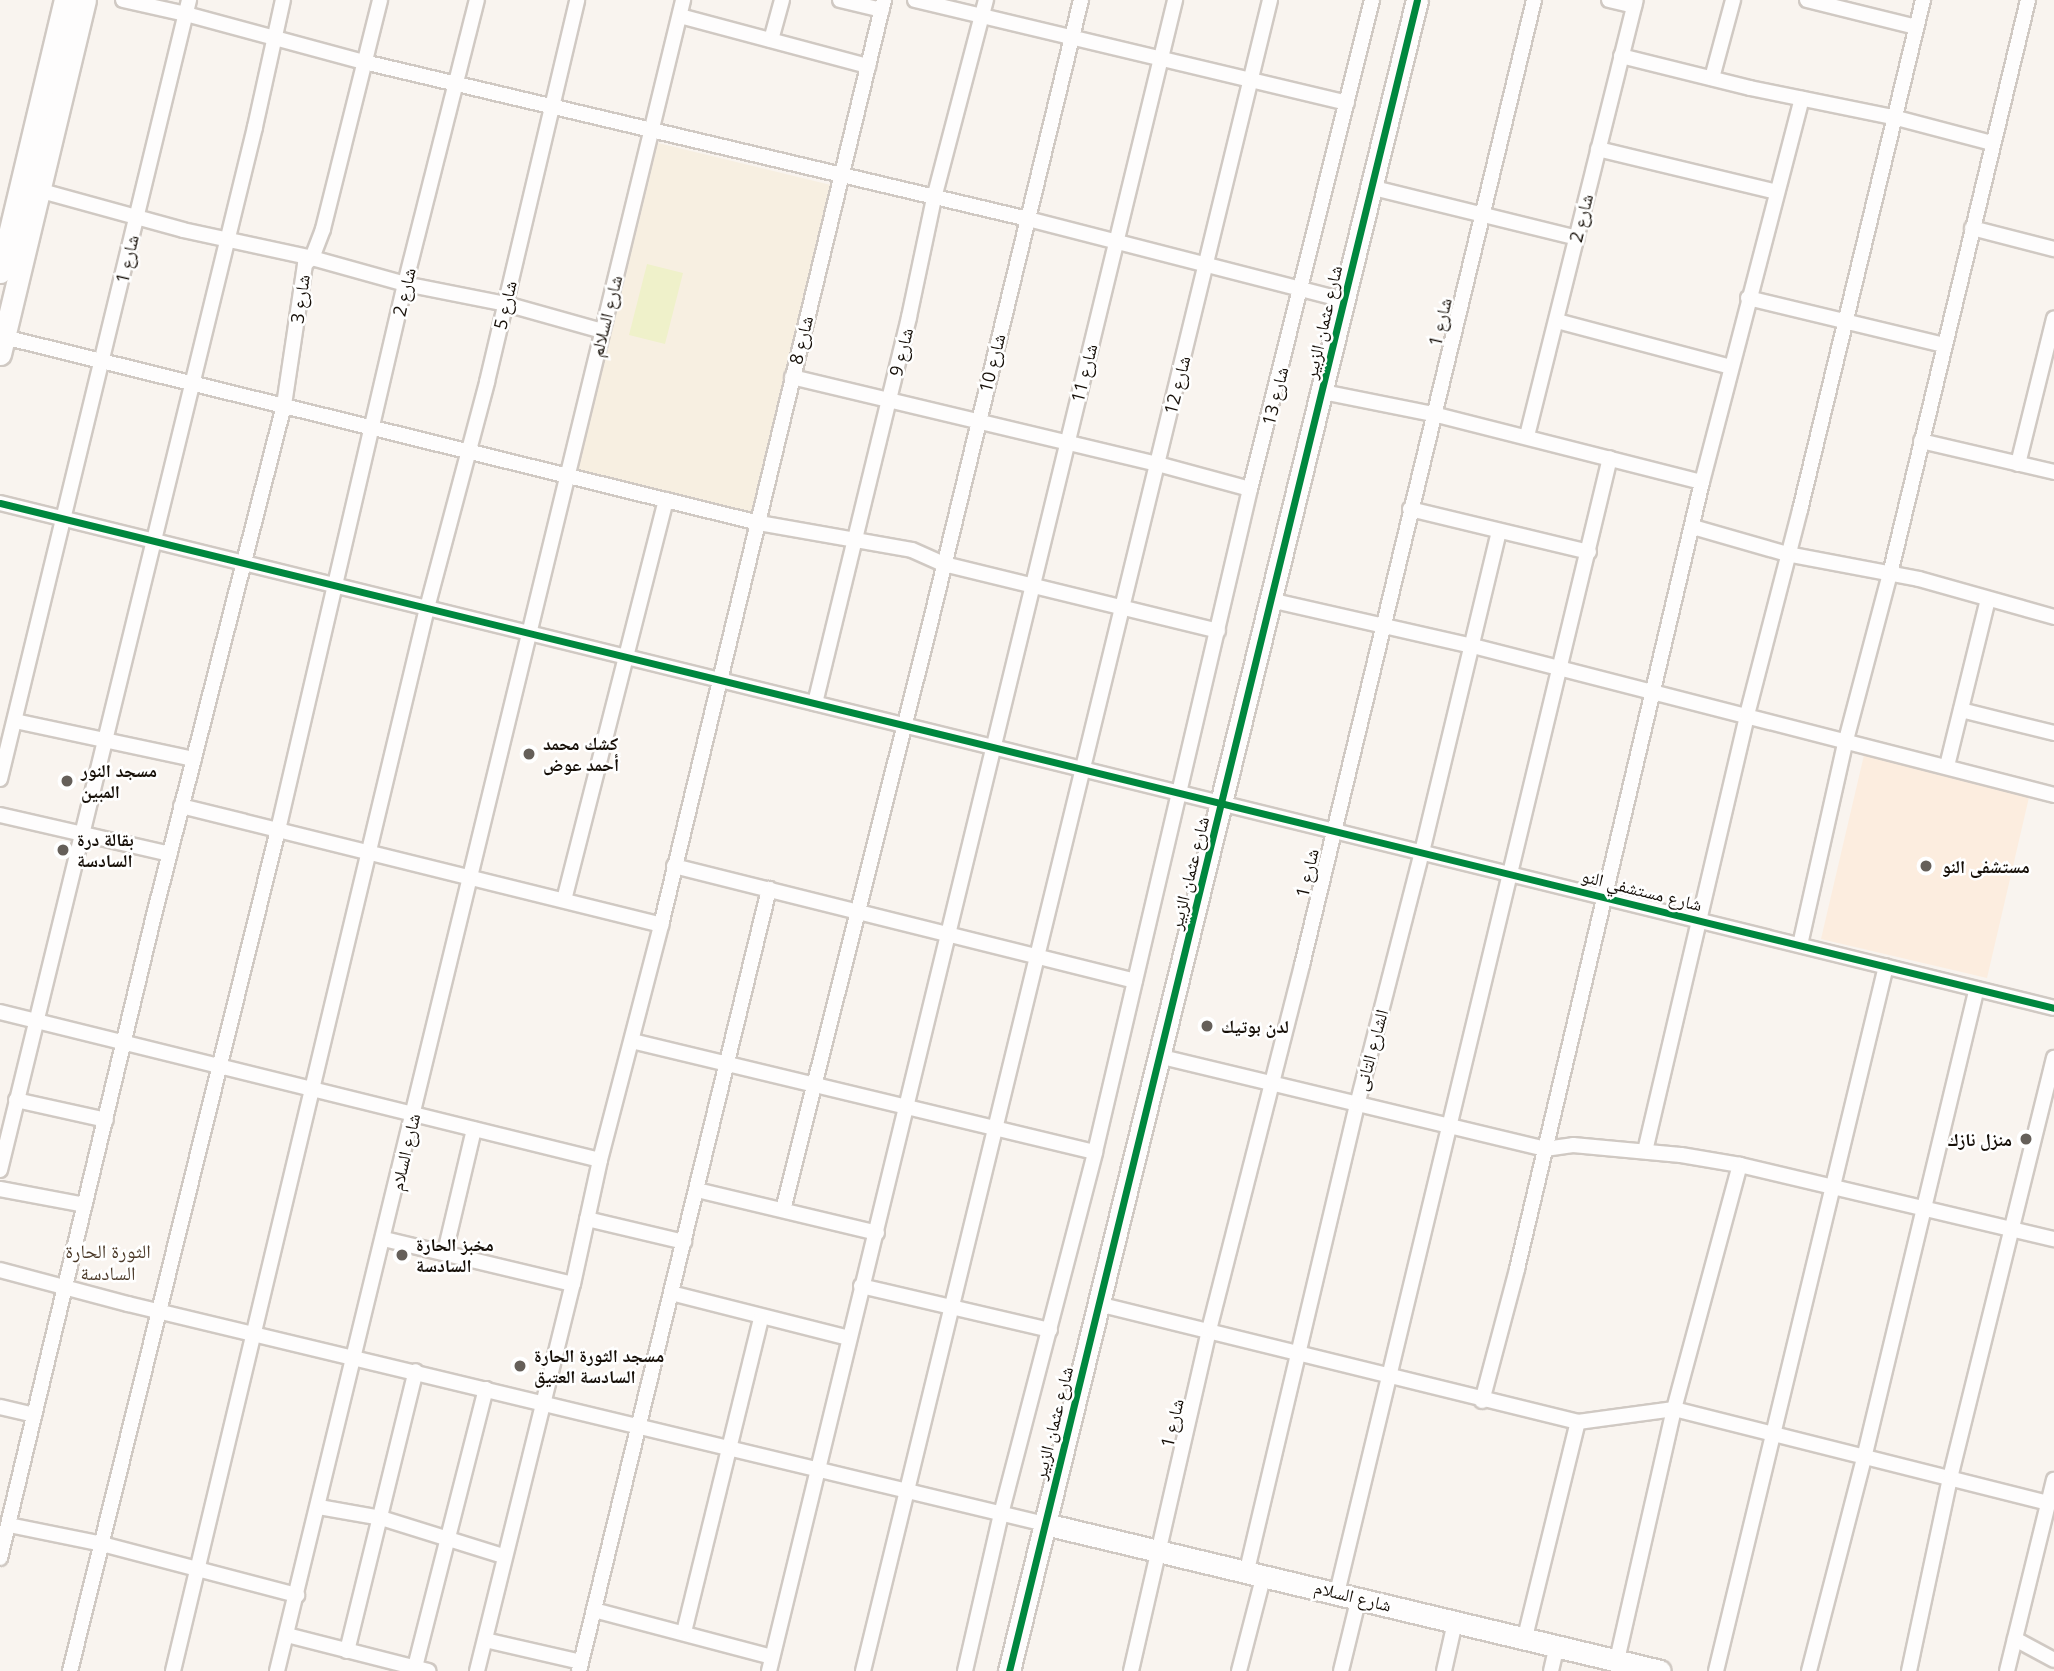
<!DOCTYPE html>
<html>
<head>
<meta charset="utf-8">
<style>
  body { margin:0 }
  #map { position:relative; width:2054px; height:1671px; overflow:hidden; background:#f9f4ef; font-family:"Open Sans","Noto Naskh Arabic",sans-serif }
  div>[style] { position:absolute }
  .commercial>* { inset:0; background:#f7efe1 }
  .built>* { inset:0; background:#fceddf }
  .green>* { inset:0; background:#eff1ca }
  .roads { filter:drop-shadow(2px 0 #d0c9c3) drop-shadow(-2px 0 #d0c9c3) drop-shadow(0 2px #d0c9c3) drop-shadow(0 -2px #d0c9c3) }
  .street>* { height:14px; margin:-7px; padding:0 7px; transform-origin:7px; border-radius:7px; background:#fefdfd }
  .secondary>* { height:21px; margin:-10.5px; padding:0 10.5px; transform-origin:10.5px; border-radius:10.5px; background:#fefdfd }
  .cycleway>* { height:7px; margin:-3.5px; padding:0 3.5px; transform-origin:3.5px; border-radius:3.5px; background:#00873e }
  .dots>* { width:19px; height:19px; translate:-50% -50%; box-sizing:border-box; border:4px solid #fff; border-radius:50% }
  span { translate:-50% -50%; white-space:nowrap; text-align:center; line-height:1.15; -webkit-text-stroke:5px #fff; paint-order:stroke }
  .street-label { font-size:18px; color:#160f08 }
  .poi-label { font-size:18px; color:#160f08; font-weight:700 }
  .left { translate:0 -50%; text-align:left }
  .right { translate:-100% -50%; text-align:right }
  .neighbourhood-label { font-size:19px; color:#4b3928 }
</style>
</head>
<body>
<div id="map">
  <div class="commercial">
    <i style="clip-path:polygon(658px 143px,835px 186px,754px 518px,577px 474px)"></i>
  </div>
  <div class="built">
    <i style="clip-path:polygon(1864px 755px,2030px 793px,1987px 978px,1821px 939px)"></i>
  </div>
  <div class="green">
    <i style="clip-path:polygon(647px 264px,683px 273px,665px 344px,629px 335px)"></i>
  </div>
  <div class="roads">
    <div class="street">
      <i style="left:123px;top:0;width:65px;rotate:12.5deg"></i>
      <i style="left:186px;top:14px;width:184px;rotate:15.1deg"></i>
      <i style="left:364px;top:62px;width:682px;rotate:13.3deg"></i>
      <i style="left:1028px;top:219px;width:326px;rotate:14.4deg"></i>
      <i style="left:840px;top:0;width:43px;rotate:13.4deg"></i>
      <i style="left:915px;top:0;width:444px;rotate:13.4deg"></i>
      <i style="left:1609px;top:0;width:26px;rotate:13deg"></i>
      <i style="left:1807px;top:0;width:112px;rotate:13.9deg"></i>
      <i style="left:680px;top:16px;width:195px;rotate:14.9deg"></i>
      <i style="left:771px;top:40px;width:41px;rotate:-74.6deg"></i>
      <i style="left:1621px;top:56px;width:133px;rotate:13.9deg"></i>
      <i style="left:1750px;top:88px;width:146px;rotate:11.5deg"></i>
      <i style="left:1893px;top:117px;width:102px;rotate:14.7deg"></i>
      <i style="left:1712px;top:78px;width:81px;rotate:-74.9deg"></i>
      <i style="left:1598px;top:149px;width:184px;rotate:13.5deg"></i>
      <i style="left:1370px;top:187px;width:213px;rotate:13.8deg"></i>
      <i style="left:38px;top:190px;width:150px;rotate:15.4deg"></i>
      <i style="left:183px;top:230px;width:132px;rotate:12.2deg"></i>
      <i style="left:312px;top:258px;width:97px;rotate:15.6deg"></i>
      <i style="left:405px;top:284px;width:103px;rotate:11.2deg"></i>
      <i style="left:506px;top:304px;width:100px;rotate:15.7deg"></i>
      <i style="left:1972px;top:228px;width:85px;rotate:14.4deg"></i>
      <i style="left:1748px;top:298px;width:202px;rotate:13.5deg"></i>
      <i style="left:1557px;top:321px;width:180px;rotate:14.8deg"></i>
      <i style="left:4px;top:337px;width:778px;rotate:13.84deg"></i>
      <i style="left:759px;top:523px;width:155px;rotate:10deg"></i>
      <i style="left:912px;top:550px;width:35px;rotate:24deg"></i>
      <i style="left:944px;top:564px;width:282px;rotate:13.7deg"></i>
      <i style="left:792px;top:377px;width:376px;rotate:13.4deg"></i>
      <i style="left:1158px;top:464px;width:95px;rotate:15.2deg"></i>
      <i style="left:1323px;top:392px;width:112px;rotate:11.3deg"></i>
      <i style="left:1433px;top:414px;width:277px;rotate:14.2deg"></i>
      <i style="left:1527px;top:436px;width:449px;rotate:-76deg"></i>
      <i style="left:1921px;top:441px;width:137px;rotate:13.1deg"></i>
      <i style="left:2018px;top:464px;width:150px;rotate:-76.1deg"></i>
      <i style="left:0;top:503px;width:2115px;rotate:13.81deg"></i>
      <i style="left:1410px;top:509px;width:184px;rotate:13.5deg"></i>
      <i style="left:1693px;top:527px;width:98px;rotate:16deg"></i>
      <i style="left:1787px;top:554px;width:134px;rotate:10.7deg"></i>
      <i style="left:1919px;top:579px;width:140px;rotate:15.7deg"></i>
      <i style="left:1270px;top:600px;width:208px;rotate:12.8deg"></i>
      <i style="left:1473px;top:646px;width:600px;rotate:14.38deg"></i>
      <i style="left:815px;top:703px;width:397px;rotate:-76.3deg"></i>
      <i style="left:909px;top:317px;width:122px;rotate:-78.1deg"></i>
      <i style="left:934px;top:198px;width:205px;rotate:-75.3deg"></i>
      <i style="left:1961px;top:710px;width:96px;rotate:13.9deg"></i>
      <i style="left:15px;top:721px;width:183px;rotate:12deg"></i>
      <i style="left:1947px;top:766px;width:172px;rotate:-76.2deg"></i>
      <i style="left:0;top:779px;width:802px;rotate:-76.36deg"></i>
      <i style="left:181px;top:806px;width:495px;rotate:13.9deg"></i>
      <i style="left:0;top:815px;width:174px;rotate:12.9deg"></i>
      <i style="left:674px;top:866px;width:475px;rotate:14deg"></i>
      <i style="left:564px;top:900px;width:413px;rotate:-75.7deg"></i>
      <i style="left:1800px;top:945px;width:210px;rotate:-77.4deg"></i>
      <i style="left:1846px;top:740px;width:172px;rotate:-75.2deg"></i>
      <i style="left:1890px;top:574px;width:590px;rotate:-76.48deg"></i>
      <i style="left:0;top:1012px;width:618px;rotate:13.86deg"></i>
      <i style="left:632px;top:1041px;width:476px;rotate:13.5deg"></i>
      <i style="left:1158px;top:1056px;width:398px;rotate:13.5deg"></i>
      <i style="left:1545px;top:1149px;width:28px;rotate:-8deg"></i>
      <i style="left:1573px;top:1145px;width:108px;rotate:5.3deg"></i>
      <i style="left:1681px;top:1155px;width:60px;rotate:9.6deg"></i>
      <i style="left:1740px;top:1165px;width:323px;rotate:13.3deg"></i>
      <i style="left:16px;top:1100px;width:92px;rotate:12.5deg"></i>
      <i style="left:1645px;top:1151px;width:448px;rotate:-76.8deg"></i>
      <i style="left:1747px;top:715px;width:212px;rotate:-75.5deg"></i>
      <i style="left:1800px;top:510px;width:525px;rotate:-76.44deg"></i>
      <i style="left:0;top:1170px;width:1074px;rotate:-76.26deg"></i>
      <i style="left:255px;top:127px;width:130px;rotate:-77.6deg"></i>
      <i style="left:0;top:1189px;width:86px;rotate:10.7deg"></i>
      <i style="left:697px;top:1190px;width:185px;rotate:13.4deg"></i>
      <i style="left:783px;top:1210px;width:604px;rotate:-75.92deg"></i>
      <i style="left:930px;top:624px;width:642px;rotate:-76.4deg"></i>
      <i style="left:587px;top:1219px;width:100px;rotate:13.3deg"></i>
      <i style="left:384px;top:1239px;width:194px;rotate:13.4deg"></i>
      <i style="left:445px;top:1252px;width:126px;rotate:-76.7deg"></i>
      <i style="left:0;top:1270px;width:132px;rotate:14.9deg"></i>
      <i style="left:128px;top:1304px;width:943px;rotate:13.49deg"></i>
      <i style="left:861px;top:1286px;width:194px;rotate:13.1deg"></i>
      <i style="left:671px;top:1293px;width:184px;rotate:14.2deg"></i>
      <i style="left:1098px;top:1304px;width:494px;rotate:13.8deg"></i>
      <i style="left:1578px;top:1422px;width:97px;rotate:-7.7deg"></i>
      <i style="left:1674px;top:1409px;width:386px;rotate:14.1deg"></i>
      <i style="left:1482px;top:1401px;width:137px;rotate:-75.1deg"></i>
      <i style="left:1517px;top:1269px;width:808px;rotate:-76.77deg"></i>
      <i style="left:1702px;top:482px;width:396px;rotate:-75.4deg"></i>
      <i style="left:0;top:1407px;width:35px;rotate:13deg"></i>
      <i style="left:319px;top:1507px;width:63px;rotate:10.1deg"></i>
      <i style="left:381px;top:1518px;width:128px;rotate:17.3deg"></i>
      <i style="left:9px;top:1525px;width:95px;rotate:11.5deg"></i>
      <i style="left:102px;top:1544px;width:202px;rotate:14.7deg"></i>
      <i style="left:0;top:1558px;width:657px;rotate:-76.53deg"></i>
      <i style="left:153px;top:919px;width:530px;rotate:-75.7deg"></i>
      <i style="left:284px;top:405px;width:143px;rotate:-81.5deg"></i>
      <i style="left:305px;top:264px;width:9px;rotate:-41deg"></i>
      <i style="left:312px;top:258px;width:31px;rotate:-69deg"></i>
      <i style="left:323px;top:229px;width:236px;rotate:-76deg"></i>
      <i style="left:1247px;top:1570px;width:478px;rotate:-76.7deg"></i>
      <i style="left:1357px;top:1105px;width:261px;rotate:-75.6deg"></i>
      <i style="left:1422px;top:852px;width:329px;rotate:-76.5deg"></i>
      <i style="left:1337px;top:1593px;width:1167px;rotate:-76.48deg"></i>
      <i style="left:594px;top:1610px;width:184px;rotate:14.8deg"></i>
      <i style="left:684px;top:1632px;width:323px;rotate:-76.2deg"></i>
      <i style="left:287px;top:1635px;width:146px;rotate:14.3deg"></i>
      <i style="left:1525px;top:1637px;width:221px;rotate:-76.2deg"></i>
      <i style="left:2015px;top:1639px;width:44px;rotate:28.3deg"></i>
      <i style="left:485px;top:1640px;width:98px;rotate:12.9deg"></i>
      <i style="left:347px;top:1651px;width:288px;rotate:-76.2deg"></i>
      <i style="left:1617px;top:1660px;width:257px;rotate:-77.2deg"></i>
      <i style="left:1674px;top:1409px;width:253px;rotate:-74.9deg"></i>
      <i style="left:415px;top:1667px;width:287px;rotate:-75.7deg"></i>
      <i style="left:70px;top:1671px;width:866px;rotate:-76.11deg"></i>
      <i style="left:278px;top:830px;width:561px;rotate:-76.91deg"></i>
      <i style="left:405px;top:284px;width:293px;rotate:-75.8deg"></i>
      <i style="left:173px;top:1671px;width:1093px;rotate:-76.56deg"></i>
      <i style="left:427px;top:608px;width:234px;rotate:-75.1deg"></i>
      <i style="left:487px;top:382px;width:392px;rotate:-76.7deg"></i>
      <i style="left:277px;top:1671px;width:1720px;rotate:-76.34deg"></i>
      <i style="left:477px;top:1671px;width:399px;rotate:-76.1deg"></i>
      <i style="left:573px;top:1284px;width:127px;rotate:-77.7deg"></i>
      <i style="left:600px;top:1160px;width:243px;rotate:-75.4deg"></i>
      <i style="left:661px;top:925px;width:952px;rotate:-76.45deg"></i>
      <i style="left:579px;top:1671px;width:805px;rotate:-76.34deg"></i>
      <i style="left:769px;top:1671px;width:1720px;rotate:-76.34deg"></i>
      <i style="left:863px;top:1671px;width:1720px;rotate:-76.31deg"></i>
      <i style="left:965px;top:1671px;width:161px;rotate:-77.1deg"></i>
      <i style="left:1001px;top:1514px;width:374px;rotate:-75.4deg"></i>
      <i style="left:1095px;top:1152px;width:681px;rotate:-76.84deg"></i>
      <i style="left:1250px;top:489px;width:504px;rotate:-75.99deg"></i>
      <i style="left:1131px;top:1671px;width:350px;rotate:-77.1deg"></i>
      <i style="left:1209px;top:1330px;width:377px;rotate:-75.7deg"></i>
      <i style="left:1302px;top:965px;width:992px;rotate:-76.48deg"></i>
      <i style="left:1239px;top:1671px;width:100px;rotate:-75.5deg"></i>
      <i style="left:1341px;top:1671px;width:76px;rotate:-76.3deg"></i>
      <i style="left:1444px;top:1671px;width:50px;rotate:-77.3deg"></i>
      <i style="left:1551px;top:1671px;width:27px;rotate:-77deg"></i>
      <i style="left:1716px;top:1671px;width:725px;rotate:-76.44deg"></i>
      <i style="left:1809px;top:1671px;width:220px;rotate:-75.5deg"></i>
      <i style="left:1864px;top:1458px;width:482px;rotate:-76.5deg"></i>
      <i style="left:1909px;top:1671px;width:197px;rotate:-78deg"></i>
      <i style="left:1950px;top:1478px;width:433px;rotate:-76.1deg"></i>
      <i style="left:2007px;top:1671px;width:197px;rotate:-76.2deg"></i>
    </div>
    <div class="secondary">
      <i style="left:0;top:272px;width:280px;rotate:-76.6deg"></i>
      <i style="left:0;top:354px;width:364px;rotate:-76.5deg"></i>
      <i style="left:1045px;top:1524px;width:632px;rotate:13.44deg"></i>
      <i style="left:1009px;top:1671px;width:1720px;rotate:-76.28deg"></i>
    </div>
  </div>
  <div class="cycleway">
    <i style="left:0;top:503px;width:2115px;rotate:13.81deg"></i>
    <i style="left:1009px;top:1671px;width:1720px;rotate:-76.28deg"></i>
  </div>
  <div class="dots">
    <i style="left:529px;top:754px;background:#655f59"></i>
    <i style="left:67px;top:781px;background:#655f59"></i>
    <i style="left:63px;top:850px;background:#655f59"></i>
    <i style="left:1926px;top:866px;background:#655f59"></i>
    <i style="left:1207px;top:1026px;background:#655f59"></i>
    <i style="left:2026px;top:1139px;background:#655f59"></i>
    <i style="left:402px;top:1255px;background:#655f59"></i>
    <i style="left:520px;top:1366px;background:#655f59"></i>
  </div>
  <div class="street-label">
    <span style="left:1581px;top:218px;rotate:-76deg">شارع 2</span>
    <span style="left:127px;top:259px;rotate:-77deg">شارع 1</span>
    <span style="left:404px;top:292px;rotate:-77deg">شارع 2</span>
    <span style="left:300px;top:299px;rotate:-82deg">شارع 3</span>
    <span style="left:505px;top:305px;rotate:-77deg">شارع 5</span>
    <span style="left:606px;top:316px;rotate:-76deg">شارع السلالم</span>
    <span style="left:1323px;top:322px;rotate:-77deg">شارع عثمان الزبير</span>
    <span style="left:1440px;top:322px;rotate:-77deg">شارع 1</span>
    <span style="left:801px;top:340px;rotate:-76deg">شارع 8</span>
    <span style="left:901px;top:352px;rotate:-76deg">شارع 9</span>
    <span style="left:992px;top:363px;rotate:-76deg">شارع 10</span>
    <span style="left:1084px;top:373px;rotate:-76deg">شارع 11</span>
    <span style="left:1177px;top:385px;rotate:-76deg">شارع 12</span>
    <span style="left:1275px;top:396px;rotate:-76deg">شارع 13</span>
    <span style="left:1189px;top:873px;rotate:-76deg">شارع عثمان الزبير</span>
    <span style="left:1307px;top:873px;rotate:-77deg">شارع 1</span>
    <span style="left:1642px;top:890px;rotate:14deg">شارع مستشفي النو</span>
    <span style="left:1371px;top:1050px;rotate:-75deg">الشارع التانى</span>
    <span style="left:405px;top:1152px;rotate:-77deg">شارع السلام</span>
    <span style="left:1053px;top:1423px;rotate:-76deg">شارع عثمان الزبير</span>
    <span style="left:1172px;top:1423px;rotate:-77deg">شارع 1</span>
    <span style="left:1353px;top:1596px;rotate:14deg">شارع السلام</span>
  </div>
  <div class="poi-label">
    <span class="left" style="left:543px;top:754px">كشك محمد<br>أحمد عوض</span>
    <span class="left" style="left:81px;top:781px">مسجد النور<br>المبين</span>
    <span class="left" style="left:77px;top:850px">بقالة درة<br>السادسة</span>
    <span class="left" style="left:1942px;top:866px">مستشفى النو</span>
    <span class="left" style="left:1221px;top:1026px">لدن بوتيك</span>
    <span class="right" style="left:2012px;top:1139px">منزل نازك</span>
    <span class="left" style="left:416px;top:1255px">مخبز الحارة<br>السادسة</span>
    <span class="left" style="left:534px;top:1366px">مسجد الثورة الحارة<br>السادسة العتيق</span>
  </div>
  <div class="neighbourhood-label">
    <span style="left:108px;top:1263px">الثورة الحارة<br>السادسة</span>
  </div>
</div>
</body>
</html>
